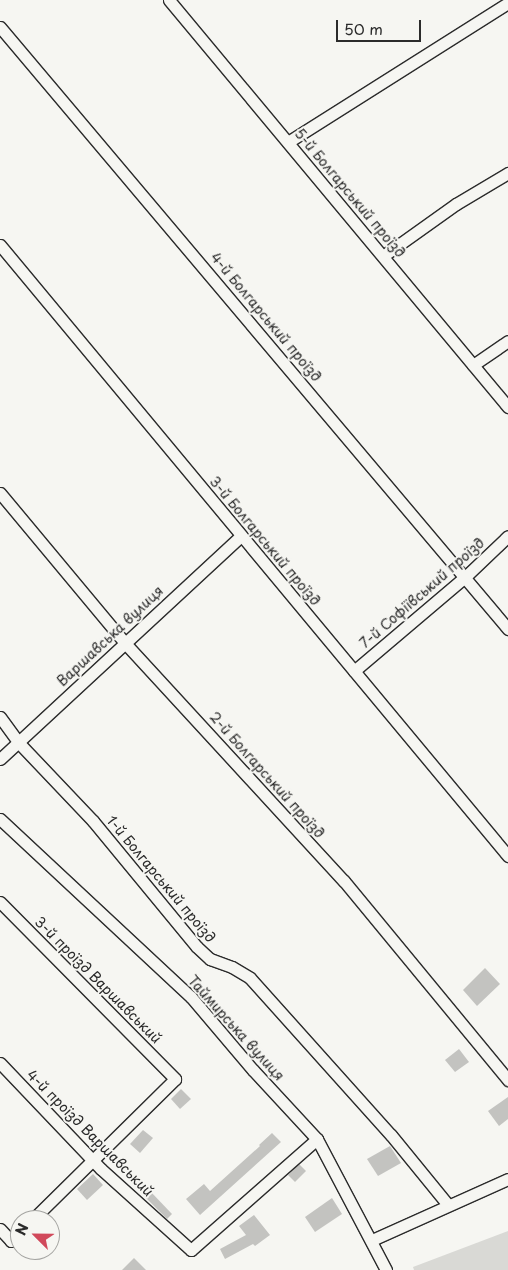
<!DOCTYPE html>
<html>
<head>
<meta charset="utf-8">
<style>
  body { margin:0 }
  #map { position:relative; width:508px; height:1270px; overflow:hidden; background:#f6f6f2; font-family:"Playpen Sans",sans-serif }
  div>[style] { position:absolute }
  .green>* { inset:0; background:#d9d9d5 }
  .building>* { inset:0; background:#c3c3c0 }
  .roads { filter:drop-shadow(1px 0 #2b2b2b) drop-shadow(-1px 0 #2b2b2b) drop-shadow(0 1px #2b2b2b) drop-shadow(0 -1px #2b2b2b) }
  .minor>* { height:11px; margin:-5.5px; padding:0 5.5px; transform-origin:5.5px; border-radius:5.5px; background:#f6f6f2 }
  span { translate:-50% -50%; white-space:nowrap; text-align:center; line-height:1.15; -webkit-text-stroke:4px #f6f6f2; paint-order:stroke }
  .street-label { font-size:14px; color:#2b2b2b }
  .north { position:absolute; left:10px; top:1210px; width:50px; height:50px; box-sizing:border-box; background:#f6f6f2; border:1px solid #a5a5a2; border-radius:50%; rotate:293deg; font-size:14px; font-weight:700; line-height:20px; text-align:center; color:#2b2b2b }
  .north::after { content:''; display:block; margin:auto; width:18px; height:22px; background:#d1495b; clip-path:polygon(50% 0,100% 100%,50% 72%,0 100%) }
  .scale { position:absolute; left:336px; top:20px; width:85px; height:22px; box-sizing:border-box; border:2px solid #2b2b2b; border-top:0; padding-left:6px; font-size:15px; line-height:18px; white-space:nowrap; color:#2b2b2b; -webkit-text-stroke:4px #f6f6f2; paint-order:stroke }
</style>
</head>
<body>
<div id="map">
  <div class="green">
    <i style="clip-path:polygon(508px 1231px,508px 1270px,414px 1270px,413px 1267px)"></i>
  </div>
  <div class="building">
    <i style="clip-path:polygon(485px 968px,500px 984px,477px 1006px,463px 990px)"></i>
    <i style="clip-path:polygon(459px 1049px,469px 1062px,455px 1072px,445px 1060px)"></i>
    <i style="clip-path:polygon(181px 1089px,191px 1099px,180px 1109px,171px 1099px)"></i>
    <i style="clip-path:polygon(508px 1097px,508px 1119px,499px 1126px,488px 1111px)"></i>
    <i style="clip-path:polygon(143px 1130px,153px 1138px,140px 1153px,130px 1144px)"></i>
    <i style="clip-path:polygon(272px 1133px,281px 1142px,200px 1215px,186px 1199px,204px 1184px,210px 1191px,260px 1146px,259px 1145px)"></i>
    <i style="clip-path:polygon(390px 1146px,401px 1163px,378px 1176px,367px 1159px)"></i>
    <i style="clip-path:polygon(299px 1164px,306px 1171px,295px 1182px,288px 1175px)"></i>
    <i style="clip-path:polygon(93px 1174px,103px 1185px,87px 1200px,77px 1189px)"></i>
    <i style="clip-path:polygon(150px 1191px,172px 1214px,167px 1219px,144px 1196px)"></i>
    <i style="clip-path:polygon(332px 1198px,342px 1214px,315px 1232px,305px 1217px)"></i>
    <i style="clip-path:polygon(254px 1215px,270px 1235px,255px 1246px,253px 1244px,225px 1259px,220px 1249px,246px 1235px,239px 1226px)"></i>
    <i style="clip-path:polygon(134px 1258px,146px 1270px,122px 1270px)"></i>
  </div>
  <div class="roads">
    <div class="minor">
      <i style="left:169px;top:0;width:530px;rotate:50.21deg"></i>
      <i style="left:0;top:27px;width:788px;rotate:49.84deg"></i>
      <i style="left:288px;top:142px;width:260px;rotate:-32.3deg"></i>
      <i style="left:0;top:245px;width:795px;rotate:50.26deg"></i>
      <i style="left:383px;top:256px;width:90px;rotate:-35.5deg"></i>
      <i style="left:456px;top:204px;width:61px;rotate:-30.8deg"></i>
      <i style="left:473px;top:365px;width:42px;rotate:-34.4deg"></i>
      <i style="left:0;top:493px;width:194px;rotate:50.2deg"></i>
      <i style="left:124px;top:642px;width:325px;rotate:47.4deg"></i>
      <i style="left:344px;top:881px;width:258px;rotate:50.5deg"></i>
      <i style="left:354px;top:671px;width:145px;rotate:-40.3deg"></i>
      <i style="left:465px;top:577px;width:59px;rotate:-43.6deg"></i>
      <i style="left:0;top:717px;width:31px;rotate:54deg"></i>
      <i style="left:18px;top:742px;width:109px;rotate:46.5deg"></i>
      <i style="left:93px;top:821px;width:163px;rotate:50.5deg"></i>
      <i style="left:197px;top:947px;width:18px;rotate:43deg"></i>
      <i style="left:210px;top:959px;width:23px;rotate:20deg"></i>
      <i style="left:232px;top:967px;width:21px;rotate:31deg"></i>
      <i style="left:250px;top:978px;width:211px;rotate:48.1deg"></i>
      <i style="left:391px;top:1135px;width:90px;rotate:50.8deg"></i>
      <i style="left:0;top:759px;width:328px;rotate:-42.8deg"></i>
      <i style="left:0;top:819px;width:261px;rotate:43deg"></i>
      <i style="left:191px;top:997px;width:96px;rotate:49.7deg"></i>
      <i style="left:253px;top:1070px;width:94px;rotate:47.2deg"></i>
      <i style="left:317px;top:1139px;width:148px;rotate:62.2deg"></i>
      <i style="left:0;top:902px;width:249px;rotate:45.3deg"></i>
      <i style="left:175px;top:1079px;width:201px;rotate:135.4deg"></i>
      <i style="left:0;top:1063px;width:146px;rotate:46.4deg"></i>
      <i style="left:101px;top:1169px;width:121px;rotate:42deg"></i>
      <i style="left:191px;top:1250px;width:168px;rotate:-41.4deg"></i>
      <i style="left:0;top:1229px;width:16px;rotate:47deg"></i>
      <i style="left:11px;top:1241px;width:13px;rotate:-45deg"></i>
      <i style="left:372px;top:1240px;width:149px;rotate:-24.2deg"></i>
    </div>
  </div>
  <div class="street-label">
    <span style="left:350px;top:193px;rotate:50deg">5-й Болгарський проїзд</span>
    <span style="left:266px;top:317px;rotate:50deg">4-й Болгарський проїзд</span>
    <span style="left:265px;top:541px;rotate:50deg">3-й Болгарський проїзд</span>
    <span style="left:422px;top:593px;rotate:-41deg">7-й Софіївський проїзд</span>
    <span style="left:110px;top:636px;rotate:-43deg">Варшавська вулиця</span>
    <span style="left:267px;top:775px;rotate:48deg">2-й Болгарський проїзд</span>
    <span style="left:161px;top:879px;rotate:50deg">1-й Болгарський проїзд</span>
    <span style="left:98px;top:980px;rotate:45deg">3-й проїзд Варшавський</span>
    <span style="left:236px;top:1028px;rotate:48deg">Таймирська вулиця</span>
    <span style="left:90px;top:1133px;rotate:45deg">4-й проїзд Варшавський</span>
  </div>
  <div class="north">N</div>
  <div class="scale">50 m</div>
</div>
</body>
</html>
